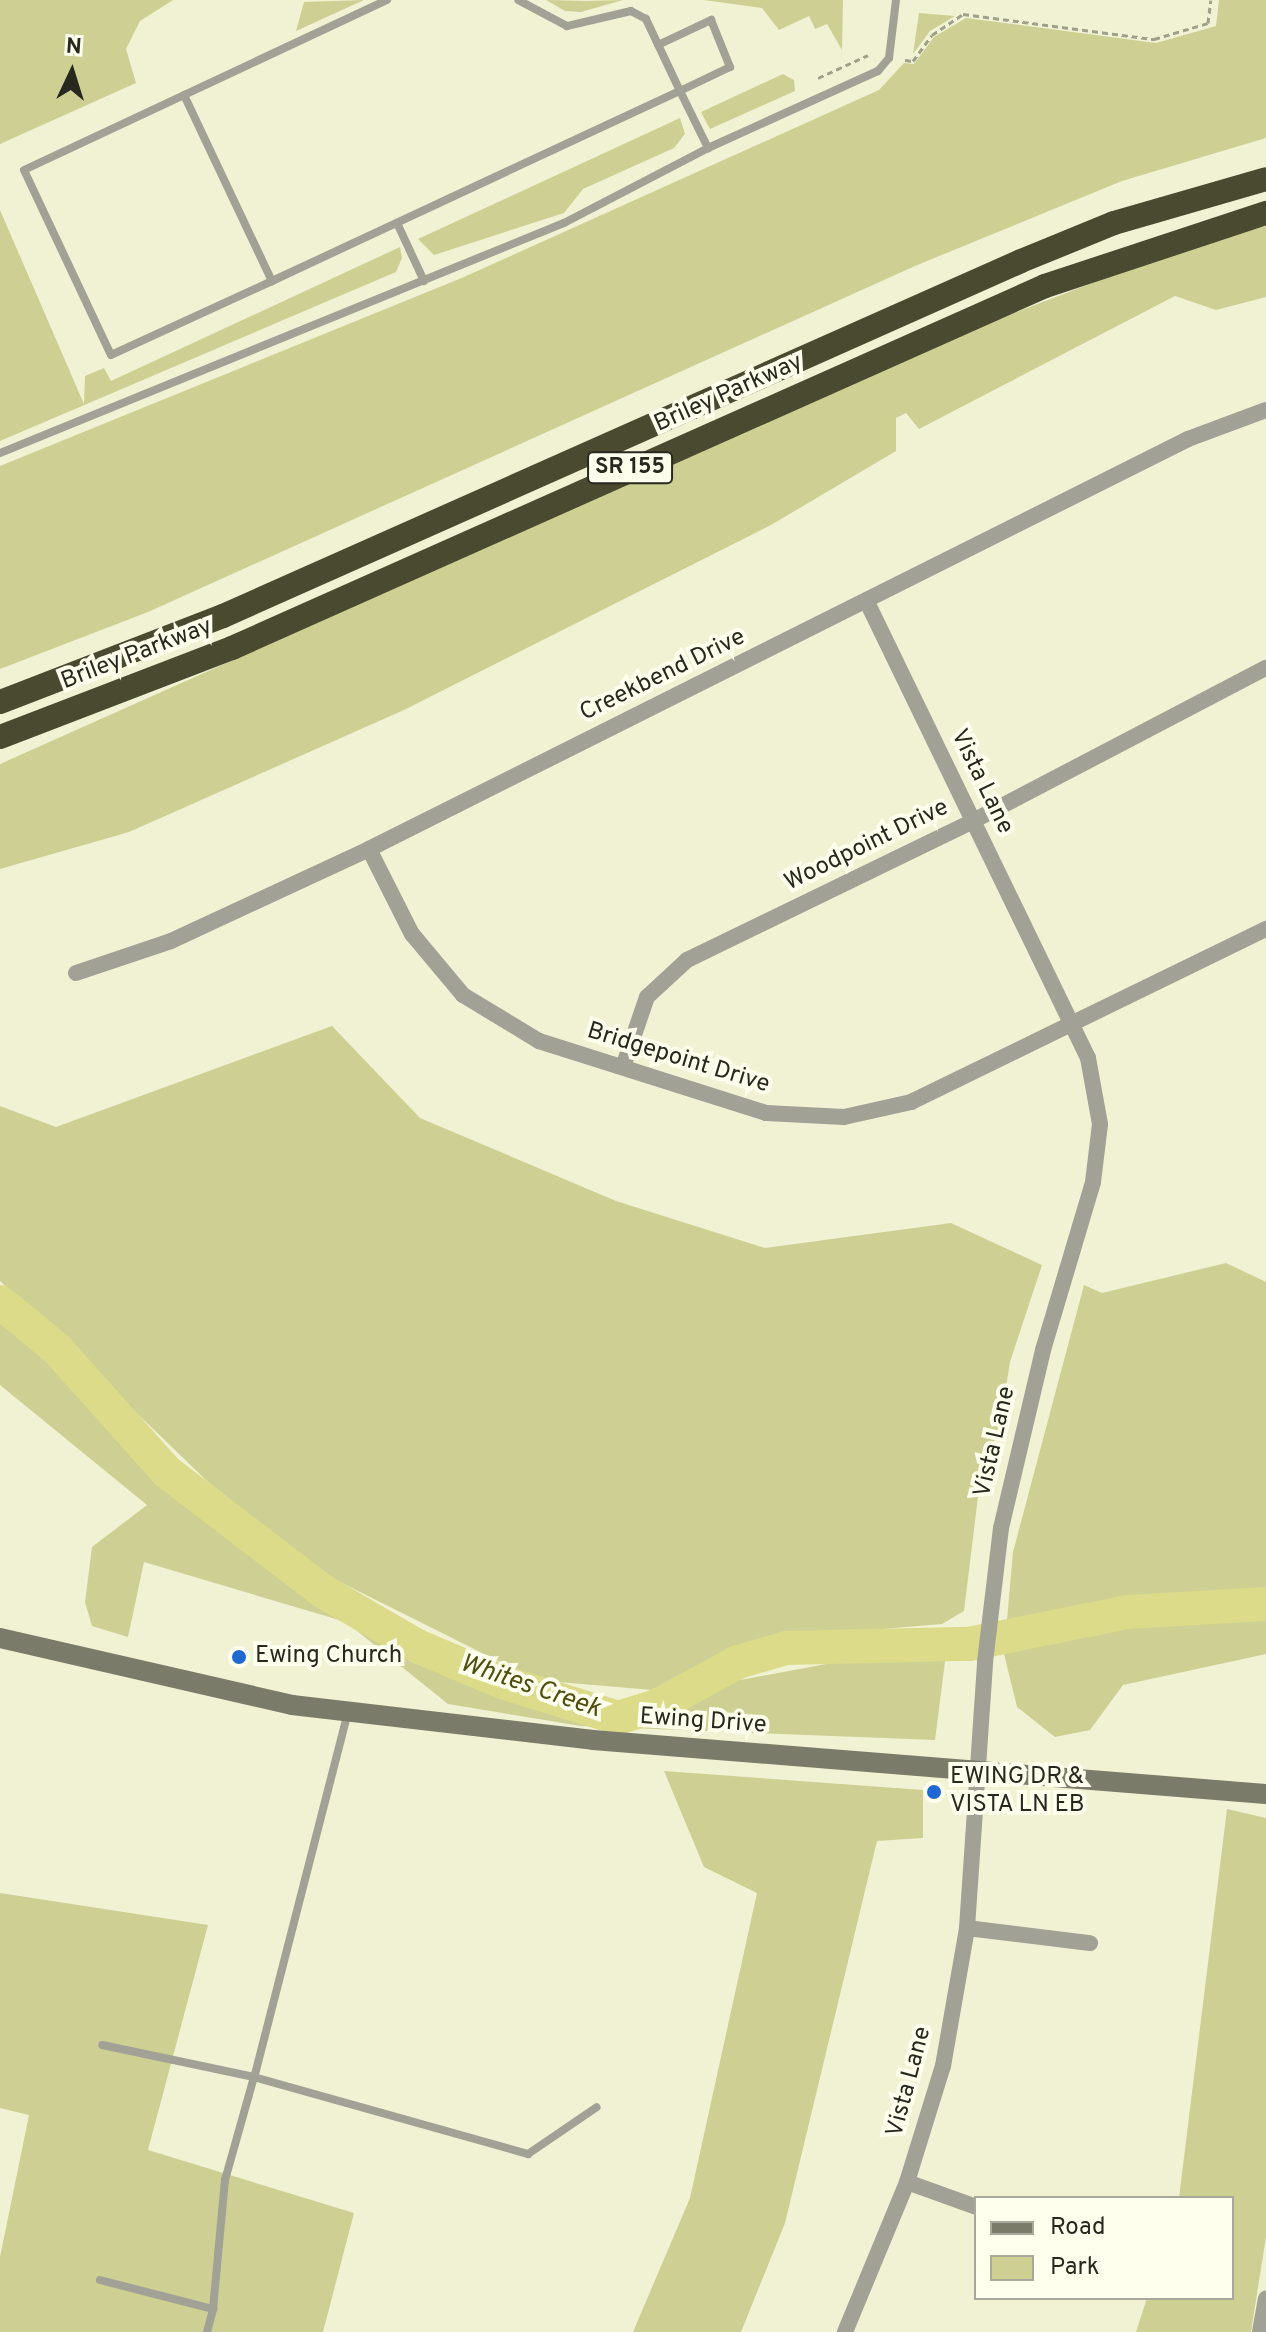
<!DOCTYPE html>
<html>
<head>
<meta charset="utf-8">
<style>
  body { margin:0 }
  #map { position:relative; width:1266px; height:2332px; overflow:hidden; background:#f1f2d4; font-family:Overpass,sans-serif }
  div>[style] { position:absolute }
  .green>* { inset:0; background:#cecf93 }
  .river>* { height:34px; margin:-17px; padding:0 17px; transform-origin:17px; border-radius:17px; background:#dbdb89 }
  .path>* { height:3px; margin-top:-1.5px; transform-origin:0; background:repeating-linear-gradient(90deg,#9fa08a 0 6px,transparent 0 10px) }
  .lane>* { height:8px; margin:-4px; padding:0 4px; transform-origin:4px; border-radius:4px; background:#a1a195 }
  .street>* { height:16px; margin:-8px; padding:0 8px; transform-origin:8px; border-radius:8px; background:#a1a195 }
  .secondary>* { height:20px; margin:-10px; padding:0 10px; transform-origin:10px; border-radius:10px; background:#7b7b69 }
  .highway>* { height:24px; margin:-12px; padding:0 12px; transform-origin:12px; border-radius:12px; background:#4a4a31 }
  .dots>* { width:22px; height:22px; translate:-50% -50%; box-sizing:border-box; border:4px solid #feffed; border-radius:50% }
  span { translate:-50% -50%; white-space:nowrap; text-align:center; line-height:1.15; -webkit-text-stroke:8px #feffed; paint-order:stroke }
  .shield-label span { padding:2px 6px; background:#feffed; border:2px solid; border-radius:6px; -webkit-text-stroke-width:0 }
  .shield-label { font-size:22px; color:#28291e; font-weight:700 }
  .street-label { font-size:24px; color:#28291e }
  .poi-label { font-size:24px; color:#28291e }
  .left { translate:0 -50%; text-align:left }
  .water-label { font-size:26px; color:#4f4e10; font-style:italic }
  .legend { position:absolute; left:974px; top:2196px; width:260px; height:104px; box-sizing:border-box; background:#feffed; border:2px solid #a8a99a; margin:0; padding:10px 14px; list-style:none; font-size:24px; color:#28291e }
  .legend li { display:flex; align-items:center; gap:16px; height:40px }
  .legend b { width:40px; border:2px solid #a8a99a }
  .north { position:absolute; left:32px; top:32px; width:80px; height:80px; -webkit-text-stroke:6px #feffed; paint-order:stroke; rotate:4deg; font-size:22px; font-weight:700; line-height:32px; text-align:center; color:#28291e }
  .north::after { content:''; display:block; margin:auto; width:28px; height:36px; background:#28291e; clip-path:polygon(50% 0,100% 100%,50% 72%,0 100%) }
</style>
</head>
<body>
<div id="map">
  <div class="green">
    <i style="clip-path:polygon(0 0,173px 0,140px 21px,126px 49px,136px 83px,0 144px)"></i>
    <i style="clip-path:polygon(364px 0,296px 31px,304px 2px)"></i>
    <i style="clip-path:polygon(546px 0,586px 1px,623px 0,581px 12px,565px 11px)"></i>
    <i style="clip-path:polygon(704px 0,843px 0,842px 50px,827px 24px,815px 29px,809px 16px,779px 30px,762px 8px)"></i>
    <i style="clip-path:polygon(1219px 0,1266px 0,1266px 138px,1122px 181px,915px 266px,148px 612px,0 669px,0 466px,464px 277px,879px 90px,904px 63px,914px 64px,934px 37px,966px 18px,1156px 43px,1216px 26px)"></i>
    <i style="clip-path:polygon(919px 13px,955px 16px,930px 31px,913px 54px)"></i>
    <i style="clip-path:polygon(783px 74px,794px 80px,795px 91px,710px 129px,701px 112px)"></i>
    <i style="clip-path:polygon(680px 118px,685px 134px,674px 148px,583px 189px,564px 213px,434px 255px,418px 239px)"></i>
    <i style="clip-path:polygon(0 210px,84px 404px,85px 376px,104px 368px,111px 381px,400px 247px,402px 258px,396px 272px,0 441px)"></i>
    <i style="clip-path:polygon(1266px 226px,1266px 297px,1216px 310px,1175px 296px,919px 429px,906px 413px,896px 418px,896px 451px,771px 525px,404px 710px,129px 832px,0 869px,0 764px,991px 322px,1183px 248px)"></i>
    <i style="clip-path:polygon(332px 1026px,420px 1118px,616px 1201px,765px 1248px,951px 1223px,1042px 1265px,1010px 1362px,1001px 1418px,978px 1497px,964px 1611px,942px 1624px,754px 1640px,652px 1690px,536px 1680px,324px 1574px,207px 1481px,0 1281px,0 1106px,56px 1127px)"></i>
    <i style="clip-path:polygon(1226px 1263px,1266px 1282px,1266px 1654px,1123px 1685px,1090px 1730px,1055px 1737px,1017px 1707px,1004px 1654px,1013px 1552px,1084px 1285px,1102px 1293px)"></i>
    <i style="clip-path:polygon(0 1320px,48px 1360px,179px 1497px,327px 1604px,460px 1679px,578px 1718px,637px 1722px,724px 1683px,853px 1659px,946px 1654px,935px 1740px,581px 1726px,448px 1704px,346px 1622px,144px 1562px,128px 1637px,92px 1626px,85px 1602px,92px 1547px,147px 1505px,0 1385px)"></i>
    <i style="clip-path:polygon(664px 1771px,923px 1790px,923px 1838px,877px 1841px,785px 2223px,741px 2332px,633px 2332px,690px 2198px,757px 1893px,704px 1867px)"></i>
    <i style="clip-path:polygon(1227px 1809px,1266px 1818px,1266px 2237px,1251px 2332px,1136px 2332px,1147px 2298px,1232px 2298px,1232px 2198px,1179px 2198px)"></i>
    <i style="clip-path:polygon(0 1893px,208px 1925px,148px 2150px,354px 2213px,323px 2332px,0 2332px,0 2257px,29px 2115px,0 2108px)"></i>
  </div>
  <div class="river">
    <i style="left:0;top:1302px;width:74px;rotate:39.5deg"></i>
    <i style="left:57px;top:1349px;width:165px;rotate:48.2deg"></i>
    <i style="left:167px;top:1472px;width:198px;rotate:37.4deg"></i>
    <i style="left:324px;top:1592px;width:108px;rotate:30.1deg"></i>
    <i style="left:417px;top:1646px;width:92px;rotate:23deg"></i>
    <i style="left:502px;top:1682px;width:121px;rotate:17.2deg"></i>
    <i style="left:618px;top:1718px;width:39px;rotate:-17deg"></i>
    <i style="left:655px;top:1707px;width:94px;rotate:-28.5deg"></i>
    <i style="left:738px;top:1662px;width:50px;rotate:-16.3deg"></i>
    <i style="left:786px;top:1648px;width:183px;rotate:-1.3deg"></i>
    <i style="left:969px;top:1644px;width:162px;rotate:-11.4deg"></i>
    <i style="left:1128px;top:1612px;width:138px;rotate:-3.3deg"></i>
  </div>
  <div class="path">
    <i style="left:905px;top:60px;width:8px;rotate:7deg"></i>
    <i style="left:913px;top:61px;width:32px;rotate:-54deg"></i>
    <i style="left:932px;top:35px;width:37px;rotate:-34deg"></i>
    <i style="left:963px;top:14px;width:193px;rotate:7.5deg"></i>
    <i style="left:1154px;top:39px;width:56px;rotate:-16.5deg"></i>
    <i style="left:1208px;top:23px;width:23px;rotate:-83deg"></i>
    <i style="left:818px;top:78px;width:55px;rotate:-24.7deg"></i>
  </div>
  <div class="lane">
    <i style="left:658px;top:45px;width:59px;rotate:-25.3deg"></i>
    <i style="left:711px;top:20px;width:51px;rotate:68deg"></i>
    <i style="left:730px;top:67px;width:55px;rotate:154.4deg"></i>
    <i style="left:680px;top:91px;width:64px;rotate:63.8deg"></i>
    <i style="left:184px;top:95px;width:206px;rotate:64.7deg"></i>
    <i style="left:272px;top:281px;width:450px;rotate:-25deg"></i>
    <i style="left:680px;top:91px;width:80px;rotate:-115.3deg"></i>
    <i style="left:646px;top:19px;width:17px;rotate:-152deg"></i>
    <i style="left:631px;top:11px;width:66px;rotate:166.8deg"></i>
    <i style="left:567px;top:26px;width:55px;rotate:-152deg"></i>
    <i style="left:397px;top:223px;width:64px;rotate:65deg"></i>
    <i style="left:272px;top:281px;width:177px;rotate:155.3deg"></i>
    <i style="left:111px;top:355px;width:204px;rotate:-115.2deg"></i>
    <i style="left:24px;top:170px;width:401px;rotate:-25.1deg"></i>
    <i style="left:0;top:453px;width:609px;rotate:-22.19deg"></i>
    <i style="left:564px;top:223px;width:162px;rotate:-27.5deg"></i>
    <i style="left:708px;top:148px;width:187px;rotate:-24.4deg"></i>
    <i style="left:878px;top:71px;width:17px;rotate:-50deg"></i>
    <i style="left:889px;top:58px;width:58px;rotate:-83.1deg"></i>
    <i style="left:348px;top:1712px;width:377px;rotate:104.4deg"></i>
    <i style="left:254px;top:2077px;width:285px;rotate:15.7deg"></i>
    <i style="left:528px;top:2154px;width:83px;rotate:-34.3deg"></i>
    <i style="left:100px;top:2280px;width:117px;rotate:14.4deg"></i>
    <i style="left:213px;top:2309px;width:130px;rotate:-84.7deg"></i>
    <i style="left:225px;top:2180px;width:107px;rotate:-74.3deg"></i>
    <i style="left:254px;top:2077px;width:155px;rotate:-168.1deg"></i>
    <i style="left:207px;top:2332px;width:24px;rotate:-75deg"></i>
  </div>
  <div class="street">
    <i style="left:369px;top:849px;width:95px;rotate:63.2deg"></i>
    <i style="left:412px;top:934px;width:80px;rotate:50.1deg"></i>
    <i style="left:463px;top:995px;width:89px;rotate:31.2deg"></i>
    <i style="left:539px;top:1041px;width:238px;rotate:17.6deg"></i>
    <i style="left:766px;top:1113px;width:78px;rotate:2.9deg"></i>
    <i style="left:844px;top:1117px;width:69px;rotate:-12.6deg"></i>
    <i style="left:911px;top:1102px;width:395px;rotate:-26deg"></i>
    <i style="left:76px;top:973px;width:100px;rotate:-18.6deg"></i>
    <i style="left:171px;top:941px;width:218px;rotate:-24.9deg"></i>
    <i style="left:369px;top:849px;width:916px;rotate:-26.59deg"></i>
    <i style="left:1188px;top:439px;width:83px;rotate:-20.4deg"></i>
    <i style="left:623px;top:1067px;width:74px;rotate:-71.1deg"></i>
    <i style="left:647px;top:997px;width:54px;rotate:-42.8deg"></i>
    <i style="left:687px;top:960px;width:318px;rotate:-25.9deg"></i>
    <i style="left:973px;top:821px;width:331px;rotate:-27.6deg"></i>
    <i style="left:967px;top:1928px;width:124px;rotate:7deg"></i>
    <i style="left:907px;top:2182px;width:73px;rotate:19.9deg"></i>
    <i style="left:845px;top:2332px;width:162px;rotate:-67.5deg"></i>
    <i style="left:907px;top:2182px;width:121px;rotate:-72.8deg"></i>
    <i style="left:943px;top:2066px;width:140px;rotate:-80.1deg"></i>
    <i style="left:967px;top:1928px;width:267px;rotate:-86.1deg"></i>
    <i style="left:985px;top:1662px;width:135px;rotate:-83.2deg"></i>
    <i style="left:1001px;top:1528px;width:183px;rotate:-76.7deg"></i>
    <i style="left:1043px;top:1350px;width:175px;rotate:-73.4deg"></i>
    <i style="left:1093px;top:1182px;width:58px;rotate:-83.1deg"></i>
    <i style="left:1100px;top:1124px;width:67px;rotate:-100.3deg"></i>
    <i style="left:1088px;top:1058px;width:507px;rotate:-115.86deg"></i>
    <i style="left:1260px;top:2332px;width:34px;rotate:-80deg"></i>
  </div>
  <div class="secondary">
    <i style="left:0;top:1638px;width:300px;rotate:12.9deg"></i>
    <i style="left:292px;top:1705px;width:303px;rotate:6.6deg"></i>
    <i style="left:593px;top:1740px;width:675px;rotate:4.59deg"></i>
  </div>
  <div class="highway">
    <i style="left:0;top:702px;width:239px;rotate:-21.1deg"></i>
    <i style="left:223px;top:616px;width:873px;rotate:-23.98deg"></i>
    <i style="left:1021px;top:261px;width:100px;rotate:-22.2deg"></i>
    <i style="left:1114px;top:223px;width:158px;rotate:-16.1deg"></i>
    <i style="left:0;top:737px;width:248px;rotate:-21deg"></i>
    <i style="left:232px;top:648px;width:890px;rotate:-24deg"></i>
    <i style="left:1045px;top:286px;width:233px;rotate:-18.3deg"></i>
  </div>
  <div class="dots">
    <i style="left:239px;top:1657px;background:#1f69d4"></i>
    <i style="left:934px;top:1792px;background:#1f69d4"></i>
  </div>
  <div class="shield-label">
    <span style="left:630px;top:468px">SR 155</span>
  </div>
  <div class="street-label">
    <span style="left:729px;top:394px;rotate:-24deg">Briley Parkway</span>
    <span style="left:137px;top:655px;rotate:-21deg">Briley Parkway</span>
    <span style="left:663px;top:676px;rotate:-26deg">Creekbend Drive</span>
    <span style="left:981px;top:782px;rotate:64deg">Vista Lane</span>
    <span style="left:867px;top:846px;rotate:-26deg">Woodpoint Drive</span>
    <span style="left:678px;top:1059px;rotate:17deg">Bridgepoint Drive</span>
    <span style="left:996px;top:1442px;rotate:-77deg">Vista Lane</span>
    <span style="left:703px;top:1722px;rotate:4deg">Ewing Drive</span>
    <span style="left:910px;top:2082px;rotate:-75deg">Vista Lane</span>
  </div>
  <div class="poi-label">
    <span class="left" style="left:255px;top:1657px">Ewing Church</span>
    <span class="left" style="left:950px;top:1792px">EWING DR &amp;<br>VISTA LN EB</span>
  </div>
  <div class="water-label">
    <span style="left:530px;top:1687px;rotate:19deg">Whites Creek</span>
  </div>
  <ul class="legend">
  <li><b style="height:10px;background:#7b7b69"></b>Road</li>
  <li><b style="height:22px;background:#cecf93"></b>Park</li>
  </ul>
  <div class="north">N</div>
</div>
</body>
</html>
